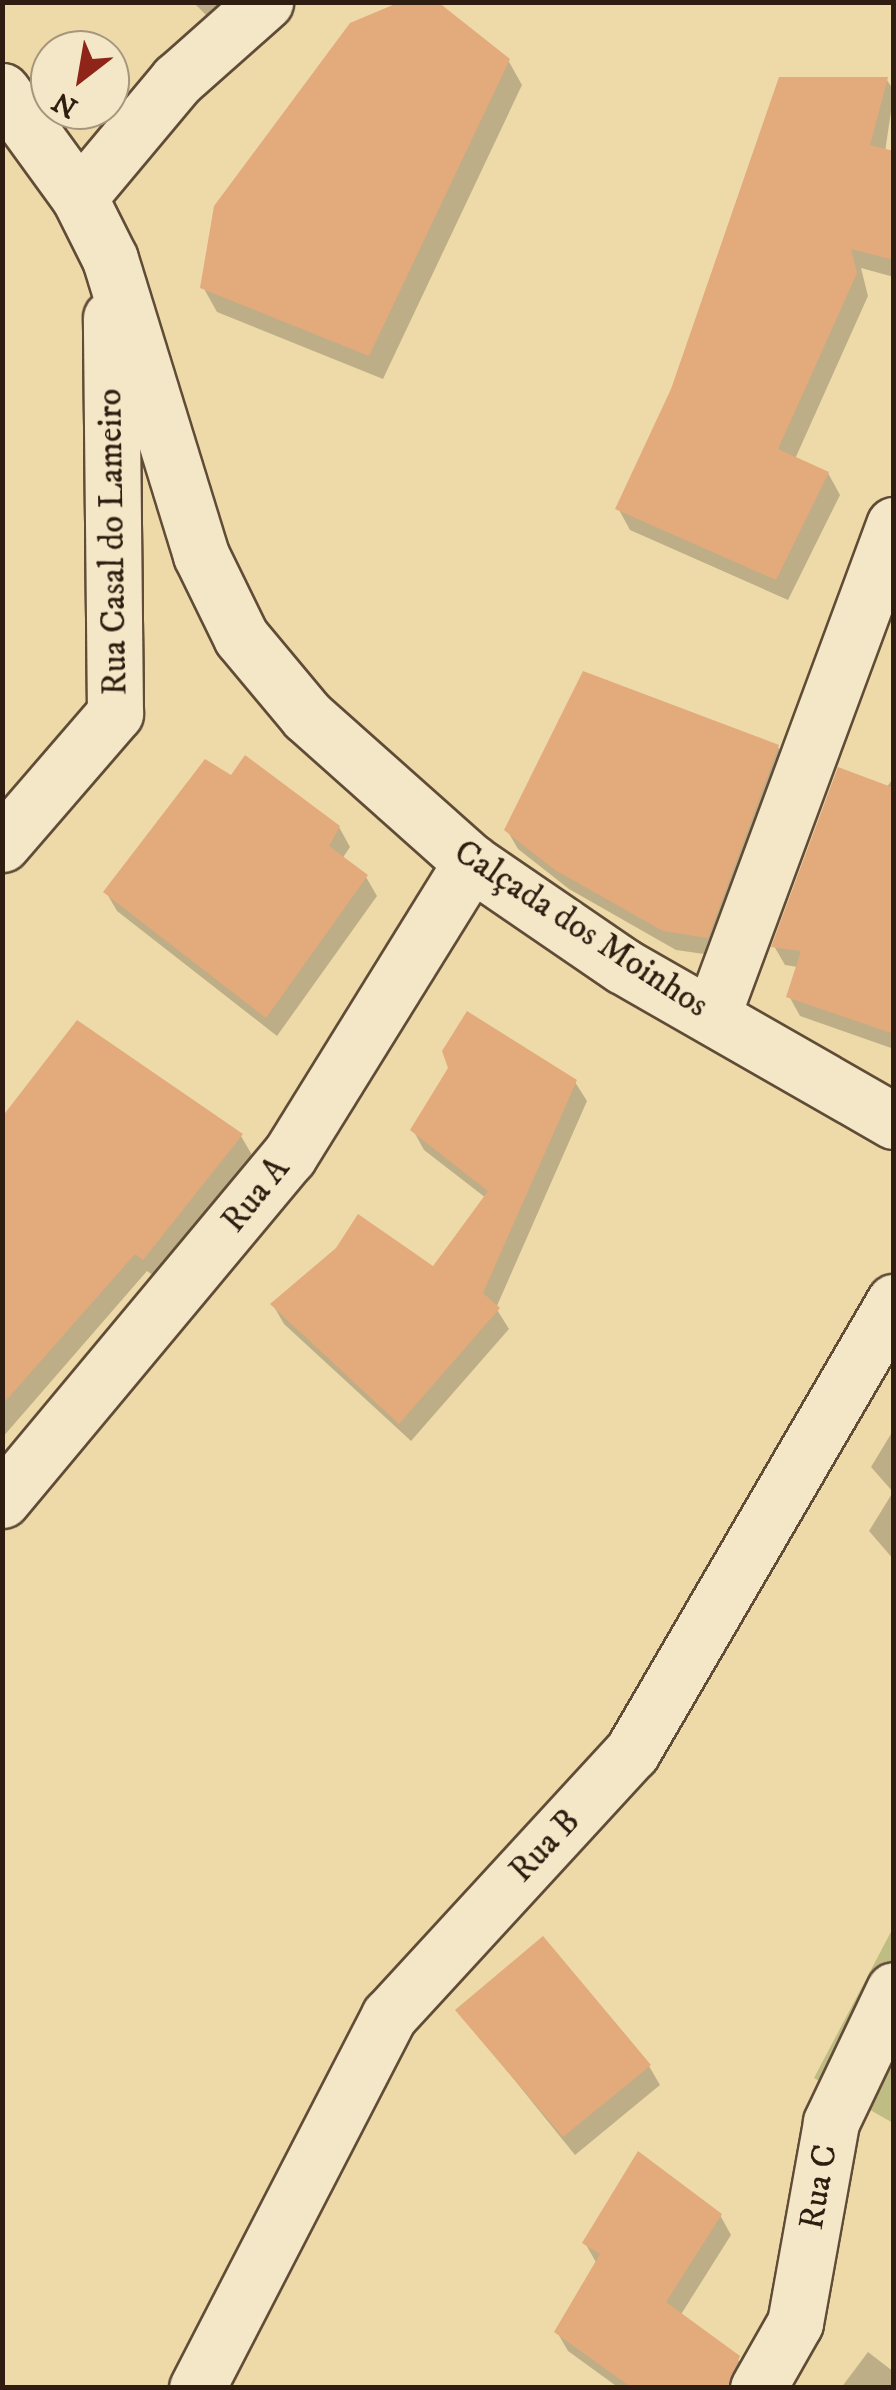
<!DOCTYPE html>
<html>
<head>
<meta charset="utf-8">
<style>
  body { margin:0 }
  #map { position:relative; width:896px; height:2390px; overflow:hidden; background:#eedaa9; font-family:"IM FELL DW Pica",serif }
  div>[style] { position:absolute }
  .green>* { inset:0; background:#bfbd84 }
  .shadow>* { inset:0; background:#0003 }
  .building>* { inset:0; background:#e3aa7c }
  .roads { filter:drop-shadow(2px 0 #604c37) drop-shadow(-2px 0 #604c37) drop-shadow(0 2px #604c37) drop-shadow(0 -2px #604c37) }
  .street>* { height:55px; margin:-27.5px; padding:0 27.5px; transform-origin:27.5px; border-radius:27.5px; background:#f4e7c7 }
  span { translate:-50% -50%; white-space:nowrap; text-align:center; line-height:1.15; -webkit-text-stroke:10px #f4e7c7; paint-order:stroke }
  .street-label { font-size:35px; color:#301d11 }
  .frame { position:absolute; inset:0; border:5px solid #301d11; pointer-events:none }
  .north { position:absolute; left:30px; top:30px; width:100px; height:100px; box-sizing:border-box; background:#f4e7c7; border:2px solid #a6967e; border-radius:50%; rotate:211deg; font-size:28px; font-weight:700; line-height:40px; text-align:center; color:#301d11 }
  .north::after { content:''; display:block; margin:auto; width:35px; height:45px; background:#8f2418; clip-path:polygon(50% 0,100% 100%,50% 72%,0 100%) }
</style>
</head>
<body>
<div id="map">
  <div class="green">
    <i style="clip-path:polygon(893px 1928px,893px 2123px,814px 2078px)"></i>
  </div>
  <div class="shadow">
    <i style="clip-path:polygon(193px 2px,232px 2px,213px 22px)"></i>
    <i style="clip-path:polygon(508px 60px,522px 85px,383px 379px,217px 312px,203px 287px)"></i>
    <i style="clip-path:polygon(887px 80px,894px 91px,885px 152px,894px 154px,894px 277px,861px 268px,868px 296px,795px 459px,828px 473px,840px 495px,788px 600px,630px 530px,618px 508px)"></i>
    <i style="clip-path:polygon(778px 747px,789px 766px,718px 956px,676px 950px,569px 889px,518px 849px,507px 830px)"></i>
    <i style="clip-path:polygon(894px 777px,894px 1049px,800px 1016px,789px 996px,798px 967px,785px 965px,774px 946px)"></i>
    <i style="clip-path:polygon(339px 827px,350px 847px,342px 859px,366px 877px,377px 896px,277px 1036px,117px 911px,106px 892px)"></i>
    <i style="clip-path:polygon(575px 1082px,587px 1101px,496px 1308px,509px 1329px,411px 1441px,284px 1324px,273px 1305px,434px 1269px,486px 1198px,424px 1150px,413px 1130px)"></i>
    <i style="clip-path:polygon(241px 1136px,252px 1155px,155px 1277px,147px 1271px,2px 1438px,2px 1210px)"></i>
    <i style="clip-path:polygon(894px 1429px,894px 1560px,869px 1531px,893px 1492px,871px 1467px)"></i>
    <i style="clip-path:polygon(458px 2010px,649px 2066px,660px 2085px,575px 2155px)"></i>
    <i style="clip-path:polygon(720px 2215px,731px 2235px,680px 2316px,736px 2356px,747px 2376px,740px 2388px,619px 2388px,568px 2351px,557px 2332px,597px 2264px,585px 2243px)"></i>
    <i style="clip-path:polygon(868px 2352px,894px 2372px,894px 2388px,841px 2388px)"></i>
  </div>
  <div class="building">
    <i style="clip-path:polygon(400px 2px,438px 2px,510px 59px,369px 356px,200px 288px,214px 206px,350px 23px)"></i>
    <i style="clip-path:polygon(779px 77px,888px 77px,870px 145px,894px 151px,894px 260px,851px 249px,857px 273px,778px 449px,829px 472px,776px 580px,615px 509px,671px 389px)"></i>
    <i style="clip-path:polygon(583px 671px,779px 745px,708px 938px,663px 931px,555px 870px,504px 830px)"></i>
    <i style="clip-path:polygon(245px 755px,340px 826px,329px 846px,368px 875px,266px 1018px,103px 892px,205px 759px,231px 775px)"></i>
    <i style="clip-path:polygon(838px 767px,894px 788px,894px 1034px,786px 997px,801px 951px,771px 947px)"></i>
    <i style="clip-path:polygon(467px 1011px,577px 1080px,483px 1293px,500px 1308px,399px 1424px,270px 1304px,336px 1248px,358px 1214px,433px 1266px,488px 1191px,410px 1130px,448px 1068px,442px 1051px)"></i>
    <i style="clip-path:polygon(77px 1020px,243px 1134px,143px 1260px,135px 1254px,2px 1405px,2px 1117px)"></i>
    <i style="clip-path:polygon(543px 1936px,651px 2065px,563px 2137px,455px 2010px)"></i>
    <i style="clip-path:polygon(638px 2151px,722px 2214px,666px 2302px,740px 2356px,727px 2388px,632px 2388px,554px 2332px,600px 2254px,582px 2243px)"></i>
  </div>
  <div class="roads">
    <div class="street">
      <i style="left:2px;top:91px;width:131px;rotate:54deg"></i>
      <i style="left:79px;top:197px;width:69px;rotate:63.4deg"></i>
      <i style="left:110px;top:259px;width:310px;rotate:72.9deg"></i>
      <i style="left:201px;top:555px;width:91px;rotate:64deg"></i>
      <i style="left:241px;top:637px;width:103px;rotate:50.1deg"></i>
      <i style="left:307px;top:716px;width:220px;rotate:41.7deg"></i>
      <i style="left:471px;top:862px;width:184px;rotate:34.4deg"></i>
      <i style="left:623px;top:966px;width:312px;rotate:29.8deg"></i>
      <i style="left:79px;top:197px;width:153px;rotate:-50.1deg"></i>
      <i style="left:177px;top:80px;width:118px;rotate:-41.6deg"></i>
      <i style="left:2px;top:844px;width:173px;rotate:-49.2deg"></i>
      <i style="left:115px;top:713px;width:395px;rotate:-90.6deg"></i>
      <i style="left:712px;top:1016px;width:524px;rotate:-69.66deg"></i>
      <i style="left:2px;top:1500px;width:448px;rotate:-50.2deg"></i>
      <i style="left:289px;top:1156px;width:346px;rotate:-58.2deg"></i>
      <i style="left:197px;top:2388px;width:419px;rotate:-62.7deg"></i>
      <i style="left:389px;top:2016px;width:359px;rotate:-47.4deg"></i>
      <i style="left:632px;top:1752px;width:521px;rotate:-59.79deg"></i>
      <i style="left:758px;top:2388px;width:75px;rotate:-60.4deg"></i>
      <i style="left:795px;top:2323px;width:204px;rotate:-79.8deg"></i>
      <i style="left:831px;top:2122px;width:146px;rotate:-64.5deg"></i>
    </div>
  </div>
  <div class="street-label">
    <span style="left:113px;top:542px;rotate:-91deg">Rua Casal do Lameiro</span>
    <span style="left:581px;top:929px;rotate:33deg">Calçada dos Moinhos</span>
    <span style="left:256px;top:1195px;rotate:-51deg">Rua A</span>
    <span style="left:545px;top:1846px;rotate:-47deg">Rua B</span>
    <span style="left:819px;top:2187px;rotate:-80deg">Rua C</span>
  </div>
  <div class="frame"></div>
  <div class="north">N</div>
</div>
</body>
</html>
